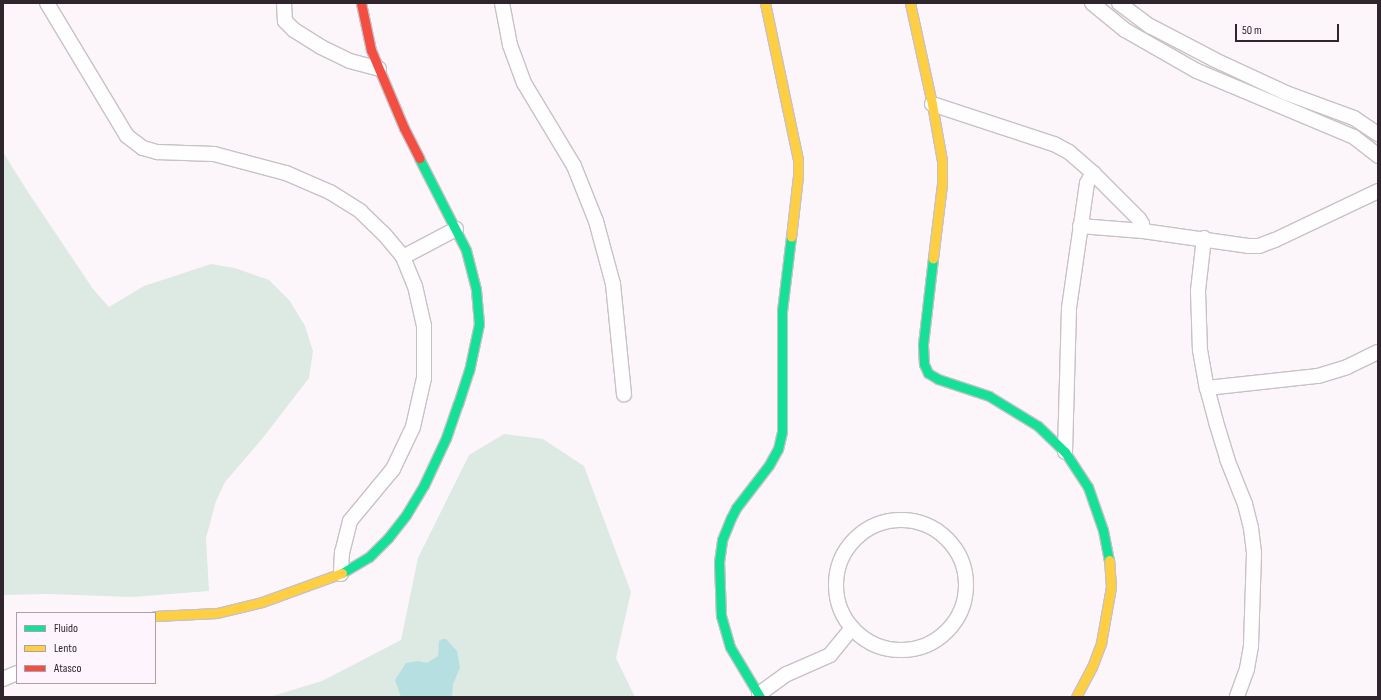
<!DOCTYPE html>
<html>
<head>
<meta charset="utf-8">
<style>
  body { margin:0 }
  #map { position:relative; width:1381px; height:700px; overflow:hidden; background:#fcf6fb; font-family:"Sofia Sans Condensed",sans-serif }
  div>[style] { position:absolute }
  .green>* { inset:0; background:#ddeae3 }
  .water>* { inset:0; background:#b6dfe2 }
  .roads { filter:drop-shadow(1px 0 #c8c1c7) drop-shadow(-1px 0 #c8c1c7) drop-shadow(0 1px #c8c1c7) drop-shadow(0 -1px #c8c1c7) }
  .street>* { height:14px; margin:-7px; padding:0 7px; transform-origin:7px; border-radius:7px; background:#fffefe }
  .street>.ring { margin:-7px; padding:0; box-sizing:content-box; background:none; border:14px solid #fffefe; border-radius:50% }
  .fast>* { height:9px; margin:-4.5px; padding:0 4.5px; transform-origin:4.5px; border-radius:4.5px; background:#16e098 }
  .slow>* { height:9px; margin:-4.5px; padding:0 4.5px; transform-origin:4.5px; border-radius:4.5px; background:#ffcf43 }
  .jam>* { height:9px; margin:-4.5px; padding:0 4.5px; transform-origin:4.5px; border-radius:4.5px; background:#f24e42 }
  span { translate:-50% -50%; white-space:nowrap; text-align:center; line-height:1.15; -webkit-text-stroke:3.5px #fef4fd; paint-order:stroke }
  .frame { position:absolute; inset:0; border:4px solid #2e252d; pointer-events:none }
  .legend { position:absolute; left:16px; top:612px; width:140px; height:72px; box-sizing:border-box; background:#fef4fd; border:1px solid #aba1aa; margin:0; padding:5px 7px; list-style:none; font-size:12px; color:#2e252d }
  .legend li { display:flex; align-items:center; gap:8px; height:20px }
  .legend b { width:20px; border:1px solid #aba1aa }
  .scale { position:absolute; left:1235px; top:24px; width:104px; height:18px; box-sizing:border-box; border:2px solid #2e252d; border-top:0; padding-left:5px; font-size:12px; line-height:14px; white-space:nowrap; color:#2e252d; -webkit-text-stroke:3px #fef4fd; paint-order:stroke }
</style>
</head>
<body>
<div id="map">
  <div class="green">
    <i style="clip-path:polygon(3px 152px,26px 189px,93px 289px,109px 307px,144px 286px,211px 264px,235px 268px,269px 280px,290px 301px,305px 326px,313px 351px,309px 378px,262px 439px,225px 482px,216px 501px,206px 538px,209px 591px,132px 597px,47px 594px,3px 595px)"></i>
    <i style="clip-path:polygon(504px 434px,543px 439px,584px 466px,631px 592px,616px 658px,635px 697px,269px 697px,322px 681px,401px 640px,418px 558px,469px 455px)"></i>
  </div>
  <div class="water">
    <i style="clip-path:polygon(442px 639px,446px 639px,457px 651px,460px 668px,453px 684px,452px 697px,401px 697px,395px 680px,406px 663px,418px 661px,427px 663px,438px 656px,439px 641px)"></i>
  </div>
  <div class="roads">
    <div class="street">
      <i style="left:47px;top:3px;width:155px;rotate:59deg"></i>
      <i style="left:127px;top:136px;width:20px;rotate:37deg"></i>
      <i style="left:143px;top:148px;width:15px;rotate:16deg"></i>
      <i style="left:157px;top:152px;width:57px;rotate:2deg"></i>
      <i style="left:214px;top:154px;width:74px;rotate:14.8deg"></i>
      <i style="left:286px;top:173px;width:48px;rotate:23.4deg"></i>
      <i style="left:330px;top:192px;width:36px;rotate:32deg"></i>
      <i style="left:360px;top:211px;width:33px;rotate:44deg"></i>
      <i style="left:384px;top:234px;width:30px;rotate:50deg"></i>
      <i style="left:403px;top:257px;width:31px;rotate:68deg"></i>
      <i style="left:415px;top:286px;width:41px;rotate:77.3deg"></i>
      <i style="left:424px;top:326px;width:52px;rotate:90deg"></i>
      <i style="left:424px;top:378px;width:50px;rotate:102.7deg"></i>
      <i style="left:413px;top:427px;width:47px;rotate:115.5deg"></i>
      <i style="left:393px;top:469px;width:67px;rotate:129.6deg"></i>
      <i style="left:350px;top:521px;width:32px;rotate:104deg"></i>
      <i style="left:342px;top:552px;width:22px;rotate:93deg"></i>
      <i style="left:284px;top:3px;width:18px;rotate:87deg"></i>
      <i style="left:285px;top:21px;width:13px;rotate:45deg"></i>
      <i style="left:294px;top:30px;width:32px;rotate:32deg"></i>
      <i style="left:321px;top:47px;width:32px;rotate:26deg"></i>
      <i style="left:350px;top:61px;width:30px;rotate:15deg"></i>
      <i style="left:502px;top:3px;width:43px;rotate:79.2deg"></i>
      <i style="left:510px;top:45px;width:40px;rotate:69.8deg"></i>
      <i style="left:524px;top:83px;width:97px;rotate:58.9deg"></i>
      <i style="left:574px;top:166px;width:59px;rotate:68.2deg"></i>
      <i style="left:596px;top:221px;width:65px;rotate:74.9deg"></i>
      <i style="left:613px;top:284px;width:111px;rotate:84.3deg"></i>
      <i style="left:1092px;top:3px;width:43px;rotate:39.3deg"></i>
      <i style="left:1125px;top:30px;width:83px;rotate:29.7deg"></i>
      <i style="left:1197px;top:71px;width:170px;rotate:22.8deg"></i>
      <i style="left:1354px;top:137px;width:31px;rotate:38deg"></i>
      <i style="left:1119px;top:3px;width:39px;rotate:37deg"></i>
      <i style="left:1150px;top:26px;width:73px;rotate:27.6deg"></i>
      <i style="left:1215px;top:60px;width:78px;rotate:24.9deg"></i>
      <i style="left:1286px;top:93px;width:72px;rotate:20.2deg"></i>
      <i style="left:1354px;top:118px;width:29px;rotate:34deg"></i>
      <i style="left:932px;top:104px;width:128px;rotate:18.2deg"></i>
      <i style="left:1054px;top:144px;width:17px;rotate:28deg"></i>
      <i style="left:1069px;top:152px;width:32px;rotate:41deg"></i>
      <i style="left:1093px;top:173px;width:65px;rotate:45deg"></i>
      <i style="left:1139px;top:219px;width:6px;rotate:59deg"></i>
      <i style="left:1142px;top:224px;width:7px;rotate:82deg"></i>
      <i style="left:1080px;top:226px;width:63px;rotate:4.5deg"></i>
      <i style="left:1143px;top:231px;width:106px;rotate:8.1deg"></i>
      <i style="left:1248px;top:246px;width:11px"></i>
      <i style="left:1259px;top:246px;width:17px;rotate:-21deg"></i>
      <i style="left:1275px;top:240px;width:114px;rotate:-25.4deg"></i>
      <i style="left:1204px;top:238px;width:53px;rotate:96.5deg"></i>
      <i style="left:1198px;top:291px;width:59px;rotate:88.1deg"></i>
      <i style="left:1200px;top:350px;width:39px;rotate:80deg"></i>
      <i style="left:1207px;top:388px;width:35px;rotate:75deg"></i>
      <i style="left:1216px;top:422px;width:39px;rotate:73deg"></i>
      <i style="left:1227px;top:459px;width:48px;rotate:68.2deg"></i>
      <i style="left:1245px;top:504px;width:25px;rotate:76deg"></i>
      <i style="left:1251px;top:528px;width:26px;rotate:83deg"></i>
      <i style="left:1254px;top:554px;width:92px;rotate:91.9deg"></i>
      <i style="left:1251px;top:646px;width:23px;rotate:100deg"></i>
      <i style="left:1247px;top:669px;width:30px;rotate:110deg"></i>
      <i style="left:403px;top:257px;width:60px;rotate:-27.8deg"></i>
      <i style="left:1207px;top:388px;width:112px;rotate:-6.2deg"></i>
      <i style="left:1318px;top:376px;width:30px;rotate:-17deg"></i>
      <i style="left:1347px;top:367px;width:34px;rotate:-26deg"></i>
      <i style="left:1065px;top:452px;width:144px;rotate:-88.4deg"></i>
      <i style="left:1069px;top:308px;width:126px;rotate:-81.8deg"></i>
      <i style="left:1087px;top:183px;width:12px;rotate:-59deg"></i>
      <i class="ring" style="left:836px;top:520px;width:116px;height:116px"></i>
      <i style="left:3px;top:679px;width:15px;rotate:-23deg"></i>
      <i style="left:759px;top:694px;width:34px;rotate:-36deg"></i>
      <i style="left:787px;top:674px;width:47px;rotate:-23.8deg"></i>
      <i style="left:830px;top:655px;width:35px;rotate:-51deg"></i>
    </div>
    <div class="fast">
      <i style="left:933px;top:258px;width:88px;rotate:96.6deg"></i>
      <i style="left:923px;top:345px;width:19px;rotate:87deg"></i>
      <i style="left:924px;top:364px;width:10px;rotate:66deg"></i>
      <i style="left:928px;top:373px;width:12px;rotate:31deg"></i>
      <i style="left:938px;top:379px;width:54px;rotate:18.4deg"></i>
      <i style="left:989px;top:396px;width:57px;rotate:31.5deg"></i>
      <i style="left:1038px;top:426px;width:37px;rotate:44deg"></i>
      <i style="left:1065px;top:452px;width:42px;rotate:56.7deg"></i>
      <i style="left:1088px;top:487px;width:46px;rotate:70.8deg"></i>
      <i style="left:1103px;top:530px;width:31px;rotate:79deg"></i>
      <i style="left:342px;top:573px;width:31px;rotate:-31deg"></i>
      <i style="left:369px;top:557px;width:27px;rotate:-45deg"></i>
      <i style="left:388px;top:538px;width:29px;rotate:-52deg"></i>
      <i style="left:406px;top:515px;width:35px;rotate:-59deg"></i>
      <i style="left:424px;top:485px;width:52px;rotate:-64.9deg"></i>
      <i style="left:446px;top:438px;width:36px;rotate:-71deg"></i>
      <i style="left:458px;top:404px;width:35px;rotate:-72deg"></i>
      <i style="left:469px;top:371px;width:48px;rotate:-78deg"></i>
      <i style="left:479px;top:324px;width:35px;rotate:-95deg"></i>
      <i style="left:476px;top:289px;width:40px;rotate:-104.4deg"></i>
      <i style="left:466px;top:250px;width:103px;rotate:-117.1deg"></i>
      <i style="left:760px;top:697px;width:58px;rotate:-121deg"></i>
      <i style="left:730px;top:647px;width:32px;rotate:-106deg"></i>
      <i style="left:721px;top:616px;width:54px;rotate:-92.1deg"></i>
      <i style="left:719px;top:562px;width:22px;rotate:-82deg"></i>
      <i style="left:722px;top:540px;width:24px;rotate:-68deg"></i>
      <i style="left:731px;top:518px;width:11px;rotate:-63deg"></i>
      <i style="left:736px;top:508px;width:54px;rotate:-52.5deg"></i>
      <i style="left:769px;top:465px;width:18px;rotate:-61deg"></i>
      <i style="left:778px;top:449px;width:17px;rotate:-77deg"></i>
      <i style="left:782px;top:432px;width:121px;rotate:-90deg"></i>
      <i style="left:782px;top:311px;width:75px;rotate:-83.1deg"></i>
    </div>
    <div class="slow">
      <i style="left:765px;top:3px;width:159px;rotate:78.1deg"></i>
      <i style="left:798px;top:159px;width:17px;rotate:90deg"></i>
      <i style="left:798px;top:176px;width:61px;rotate:96.5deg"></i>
      <i style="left:910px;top:3px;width:103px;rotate:77.7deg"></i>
      <i style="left:932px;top:104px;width:58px;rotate:80deg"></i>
      <i style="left:942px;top:161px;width:23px;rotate:90deg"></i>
      <i style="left:942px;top:184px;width:75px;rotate:96.9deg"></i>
      <i style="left:155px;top:616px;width:62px;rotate:-2.8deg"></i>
      <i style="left:217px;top:613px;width:46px;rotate:-13.7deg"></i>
      <i style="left:262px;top:602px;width:85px;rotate:-19.9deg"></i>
      <i style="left:1076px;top:697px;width:34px;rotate:-62deg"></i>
      <i style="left:1092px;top:667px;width:26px;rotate:-69deg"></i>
      <i style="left:1101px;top:643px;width:57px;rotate:-79.9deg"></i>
      <i style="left:1111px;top:587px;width:27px;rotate:-94deg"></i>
    </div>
    <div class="jam">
      <i style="left:361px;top:3px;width:48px;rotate:78deg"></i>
      <i style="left:371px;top:50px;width:85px;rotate:67.1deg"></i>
      <i style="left:404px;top:128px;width:34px;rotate:63deg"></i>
    </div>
  </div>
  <div class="frame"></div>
  <ul class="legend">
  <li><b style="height:5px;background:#16e098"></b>Fluido</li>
  <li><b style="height:5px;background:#ffcf43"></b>Lento</li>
  <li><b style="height:5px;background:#f24e42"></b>Atasco</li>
  </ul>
  <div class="scale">50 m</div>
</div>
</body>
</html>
